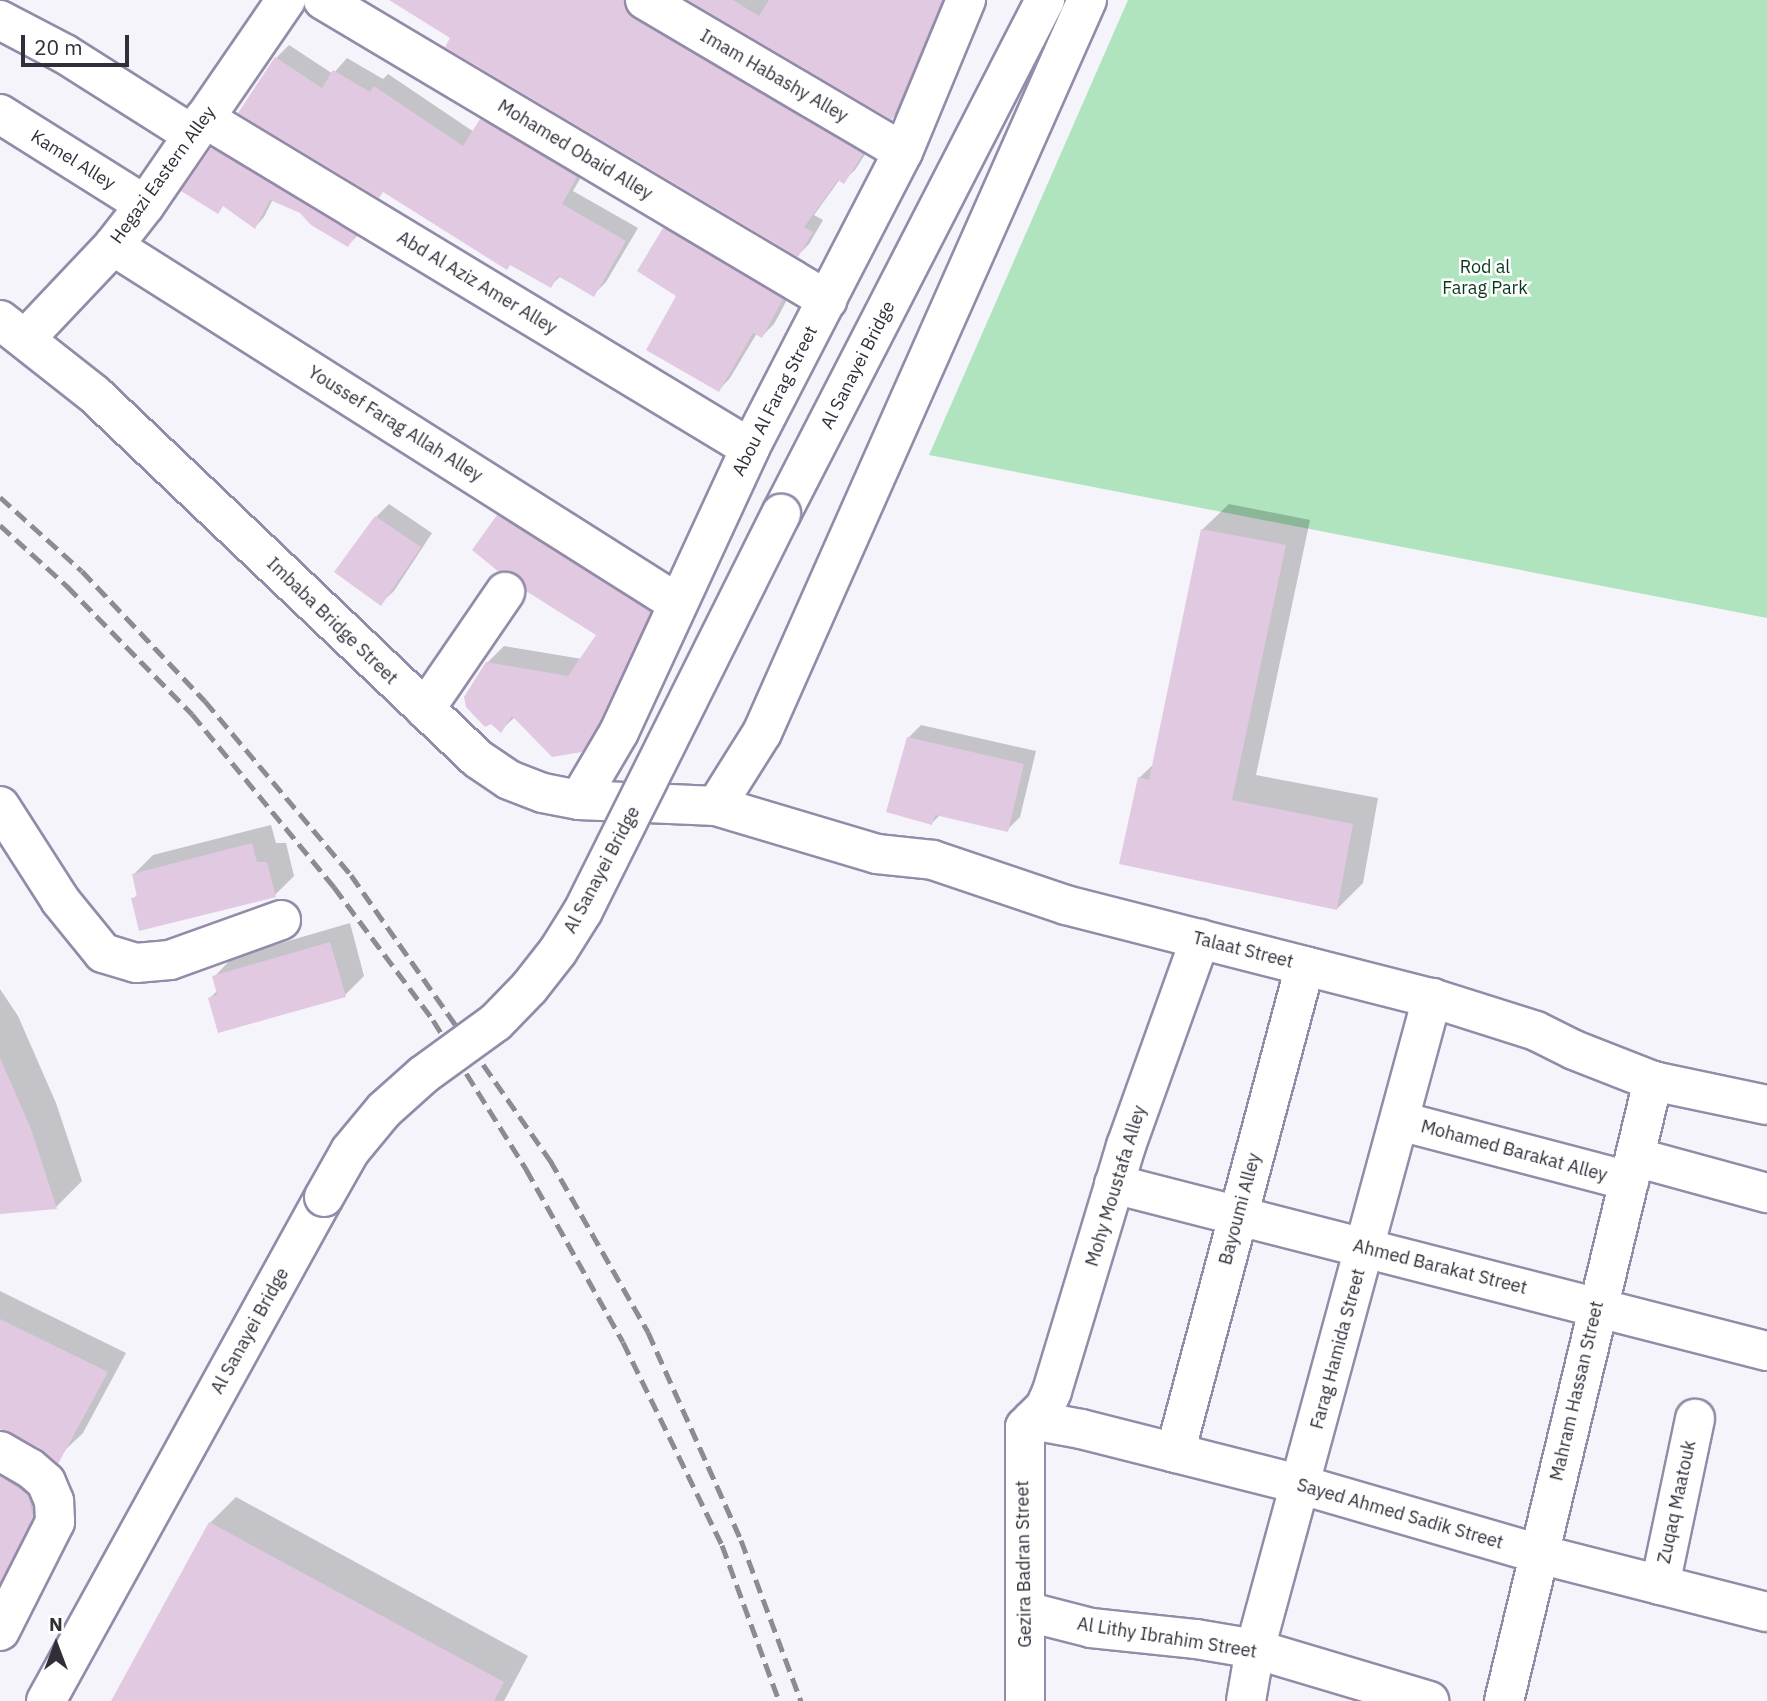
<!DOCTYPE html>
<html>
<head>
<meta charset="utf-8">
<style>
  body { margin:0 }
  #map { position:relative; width:1767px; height:1701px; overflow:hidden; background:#f5f4fa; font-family:"IBM Plex Sans",sans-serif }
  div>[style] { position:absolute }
  .green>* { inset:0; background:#b0e4be }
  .shadow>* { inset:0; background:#0003 }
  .building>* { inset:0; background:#e2c9e2 }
  .roads { filter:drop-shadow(2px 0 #938ba8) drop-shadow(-2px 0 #938ba8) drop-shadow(0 2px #938ba8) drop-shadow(0 -2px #938ba8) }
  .minor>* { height:38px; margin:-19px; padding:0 19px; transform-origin:19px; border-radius:19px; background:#fff }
  .major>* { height:38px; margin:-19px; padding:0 19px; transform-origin:19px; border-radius:19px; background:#fff }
  .rail>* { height:5px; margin-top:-2.5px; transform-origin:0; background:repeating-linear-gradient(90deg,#8c8a93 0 14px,transparent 0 21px) }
  .bridges { filter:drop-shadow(2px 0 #938ba8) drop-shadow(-2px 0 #938ba8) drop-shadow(0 2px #938ba8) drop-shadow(0 -2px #938ba8) }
  .major-bridge>* { height:38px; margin:-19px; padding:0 19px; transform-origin:19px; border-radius:19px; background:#fff }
  span { translate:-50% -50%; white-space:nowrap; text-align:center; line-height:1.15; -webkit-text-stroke:5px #fff; paint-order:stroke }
  .street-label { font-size:18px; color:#312e3a }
  .park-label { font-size:18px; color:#0a371d }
  .north { position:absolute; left:21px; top:1610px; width:70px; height:70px; -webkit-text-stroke:5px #fff; paint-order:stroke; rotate:0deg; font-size:19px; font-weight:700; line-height:28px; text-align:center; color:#312e3a }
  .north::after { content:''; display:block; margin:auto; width:24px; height:32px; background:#312e3a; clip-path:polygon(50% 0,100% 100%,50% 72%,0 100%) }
  .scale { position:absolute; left:21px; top:35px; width:108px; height:32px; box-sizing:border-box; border:4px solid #312e3a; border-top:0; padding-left:9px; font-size:21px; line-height:24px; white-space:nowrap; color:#312e3a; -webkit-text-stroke:5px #fff; paint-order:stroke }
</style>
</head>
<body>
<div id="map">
  <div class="green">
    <i style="clip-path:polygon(1128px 0,1767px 0,1767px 618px,929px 455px)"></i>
  </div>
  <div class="shadow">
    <i style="clip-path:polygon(392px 0,638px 0,873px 142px,855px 170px,843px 181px,840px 179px,814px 215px,823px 220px,809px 244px,798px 255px)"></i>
    <i style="clip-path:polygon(692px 0,948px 0,904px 107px,892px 118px)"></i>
    <i style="clip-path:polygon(289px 45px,333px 74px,347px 58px,383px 79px,388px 74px,474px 132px,494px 107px,589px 163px,573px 191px,638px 228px,606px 282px,593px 295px,561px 276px,550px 286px,276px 58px)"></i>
    <i style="clip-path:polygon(222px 139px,364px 225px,358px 235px,348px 245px,301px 212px,273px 199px,264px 217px,255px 227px,224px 205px,218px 212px,212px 149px)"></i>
    <i style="clip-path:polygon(677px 217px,794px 287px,774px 324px,762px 336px,757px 333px,730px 378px,719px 390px,678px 295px,665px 229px)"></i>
    <i style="clip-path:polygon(515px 499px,666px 595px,598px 733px,581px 750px,515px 717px,501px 730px,487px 663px,504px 646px,582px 659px,599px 635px,499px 516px)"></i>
    <i style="clip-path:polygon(389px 504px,432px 533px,394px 591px,381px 603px,376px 517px)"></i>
    <i style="clip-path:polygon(1229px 504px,1310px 520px,1256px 775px,1378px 798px,1363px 883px,1337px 909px,1139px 778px,1155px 763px,1203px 529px)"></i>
    <i style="clip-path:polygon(921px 725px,1036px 751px,1020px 817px,1007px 830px,940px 815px,932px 823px,908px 738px)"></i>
    <i style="clip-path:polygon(271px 825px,276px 843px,286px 843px,294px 876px,275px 895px,133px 899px,138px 894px,134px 874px,153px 855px)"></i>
    <i style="clip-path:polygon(350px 923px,364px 976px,345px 995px,210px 998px,218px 990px,214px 977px,233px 957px)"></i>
    <i style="clip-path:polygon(0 989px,18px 1016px,56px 1103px,82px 1181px,56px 1207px,0 1212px)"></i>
    <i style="clip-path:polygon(0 1291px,126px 1353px,83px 1433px,63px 1452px,0 1413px)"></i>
    <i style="clip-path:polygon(0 1446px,51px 1486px,0 1599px)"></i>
    <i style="clip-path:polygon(236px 1497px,528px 1656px,504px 1701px,113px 1701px,210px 1523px)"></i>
  </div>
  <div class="building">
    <i style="clip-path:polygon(389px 0,623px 0,626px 10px,634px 19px,863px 154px,844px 184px,838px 180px,804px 227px,813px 232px,798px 257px,445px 47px,450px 38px)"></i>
    <i style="clip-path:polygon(688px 0,733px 0,759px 16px,769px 0,942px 0,892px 120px)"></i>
    <i style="clip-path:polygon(275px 57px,322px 88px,333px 70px,370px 92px,374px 86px,463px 146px,480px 119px,577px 177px,562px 204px,626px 241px,594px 297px,558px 276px,551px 288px,510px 265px,507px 270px,383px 192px,379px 198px,238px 113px)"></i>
    <i style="clip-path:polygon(211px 148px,356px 235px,348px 247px,311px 225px,300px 213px,270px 200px,255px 229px,223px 206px,218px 214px,181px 191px)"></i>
    <i style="clip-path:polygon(663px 228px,783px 299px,762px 338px,753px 333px,719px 392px,646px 350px,676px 296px,637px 271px)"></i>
    <i style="clip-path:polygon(497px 515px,650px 612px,600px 722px,582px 752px,552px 757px,512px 716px,501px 733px,491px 724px,485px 727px,466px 707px,464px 697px,486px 662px,568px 676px,596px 635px,526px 591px,524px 582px,517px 574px,499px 572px,472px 550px)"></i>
    <i style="clip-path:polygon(375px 516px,421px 547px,381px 606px,334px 572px)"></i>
    <i style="clip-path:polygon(1201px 529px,1286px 545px,1232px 800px,1353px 824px,1337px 910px,1119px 864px,1138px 777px,1149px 780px)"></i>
    <i style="clip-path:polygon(907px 737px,1024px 764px,1008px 832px,935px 815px,932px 825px,886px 812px)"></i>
    <i style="clip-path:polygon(252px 843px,257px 862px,267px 862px,276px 897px,139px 931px,131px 898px,137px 897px,132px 874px)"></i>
    <i style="clip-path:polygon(330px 942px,346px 997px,218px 1033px,208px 998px,217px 995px,212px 976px)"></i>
    <i style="clip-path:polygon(0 1058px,31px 1129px,57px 1209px,0 1214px)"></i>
    <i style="clip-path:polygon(0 1319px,108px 1372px,58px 1464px,41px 1449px,0 1429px)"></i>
    <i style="clip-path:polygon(0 1476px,28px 1495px,33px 1517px,0 1582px)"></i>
    <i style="clip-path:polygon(209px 1522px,504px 1682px,494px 1701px,111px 1701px)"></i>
  </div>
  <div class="roads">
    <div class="minor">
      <i style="left:323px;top:0;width:587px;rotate:30.76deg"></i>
      <i style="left:645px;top:0;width:299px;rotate:30.5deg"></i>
      <i style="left:0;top:20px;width:73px;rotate:27.6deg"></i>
      <i style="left:65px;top:54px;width:151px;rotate:32.3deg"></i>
      <i style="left:0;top:114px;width:171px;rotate:32.1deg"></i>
      <i style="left:204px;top:118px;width:638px;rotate:31.15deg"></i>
      <i style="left:113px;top:246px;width:667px;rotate:32.33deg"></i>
      <i style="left:0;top:320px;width:120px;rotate:38.2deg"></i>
      <i style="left:94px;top:394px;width:530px;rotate:43.55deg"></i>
      <i style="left:478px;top:759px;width:37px;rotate:34deg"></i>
      <i style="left:509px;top:780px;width:36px;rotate:21deg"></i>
      <i style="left:543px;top:793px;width:37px;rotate:11deg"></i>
      <i style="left:579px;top:800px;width:137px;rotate:2.5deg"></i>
      <i style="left:716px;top:806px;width:168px;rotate:16.6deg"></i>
      <i style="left:877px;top:854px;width:56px;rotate:6.1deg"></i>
      <i style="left:933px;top:860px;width:140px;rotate:18.7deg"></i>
      <i style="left:1066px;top:905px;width:378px;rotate:14.3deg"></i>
      <i style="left:1432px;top:998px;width:109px;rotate:17.6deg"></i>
      <i style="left:1536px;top:1031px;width:42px;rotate:26.6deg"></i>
      <i style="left:1574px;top:1050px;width:85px;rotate:21.4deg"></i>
      <i style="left:1653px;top:1081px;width:116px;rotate:11.9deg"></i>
      <i style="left:26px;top:338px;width:127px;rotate:-46.6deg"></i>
      <i style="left:113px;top:246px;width:52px;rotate:-52deg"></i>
      <i style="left:145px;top:205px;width:249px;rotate:-55.5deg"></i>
      <i style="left:425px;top:709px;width:142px;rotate:-55.6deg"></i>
      <i style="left:579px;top:800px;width:79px;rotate:-59.5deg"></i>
      <i style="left:619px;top:732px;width:313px;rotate:-65.2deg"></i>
      <i style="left:750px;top:448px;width:333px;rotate:-62.7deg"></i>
      <i style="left:903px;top:152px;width:165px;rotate:-67.5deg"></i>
      <i style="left:0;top:806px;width:112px;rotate:57.4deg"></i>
      <i style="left:60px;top:900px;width:68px;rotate:50.9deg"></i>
      <i style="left:103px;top:953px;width:34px;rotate:17deg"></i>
      <i style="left:136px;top:963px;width:34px;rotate:-5deg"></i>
      <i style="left:170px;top:960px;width:118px;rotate:-19.8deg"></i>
      <i style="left:716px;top:806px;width:86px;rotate:-57.8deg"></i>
      <i style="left:762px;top:733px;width:802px;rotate:-66.09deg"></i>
      <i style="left:1400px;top:1121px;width:237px;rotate:14.7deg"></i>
      <i style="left:1635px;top:1157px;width:137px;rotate:15.3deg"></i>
      <i style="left:1114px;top:1184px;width:674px;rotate:14.35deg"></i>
      <i style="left:1032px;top:1420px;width:50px;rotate:10.4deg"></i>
      <i style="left:1081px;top:1429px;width:228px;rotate:14.2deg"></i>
      <i style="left:1302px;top:1485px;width:247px;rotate:16.2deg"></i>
      <i style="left:1539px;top:1554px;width:235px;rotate:14.3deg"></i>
      <i style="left:0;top:1451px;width:34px;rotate:30deg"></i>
      <i style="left:30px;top:1468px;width:21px;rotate:41deg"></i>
      <i style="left:46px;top:1482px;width:21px;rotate:67deg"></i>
      <i style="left:54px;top:1501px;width:21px;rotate:87deg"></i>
      <i style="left:55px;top:1522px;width:122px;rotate:116.8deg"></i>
      <i style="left:1175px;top:1453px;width:504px;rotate:-75.05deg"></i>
      <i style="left:1660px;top:1585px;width:170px;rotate:-78.1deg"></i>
      <i style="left:1025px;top:1611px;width:68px;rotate:14.4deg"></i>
      <i style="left:1091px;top:1628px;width:106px;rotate:6deg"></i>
      <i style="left:1196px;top:1639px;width:60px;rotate:9.6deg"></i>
      <i style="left:1255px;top:1649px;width:182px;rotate:16.6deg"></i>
      <i style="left:1025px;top:1701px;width:274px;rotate:-90deg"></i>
      <i style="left:1025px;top:1427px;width:28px;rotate:-45deg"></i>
      <i style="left:1045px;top:1407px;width:17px;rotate:-66deg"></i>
      <i style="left:1052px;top:1391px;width:256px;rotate:-73.2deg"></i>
      <i style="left:1126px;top:1146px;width:220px;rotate:-70.3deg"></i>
      <i style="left:1246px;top:1701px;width:53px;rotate:-80.2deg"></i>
      <i style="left:1255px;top:1649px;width:675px;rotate:-74.79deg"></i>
      <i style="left:1504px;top:1701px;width:638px;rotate:-76.49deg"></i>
    </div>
    <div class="major">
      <i style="left:781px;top:514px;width:578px;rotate:-62.81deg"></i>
      <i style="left:46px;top:1701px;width:576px;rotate:-61.12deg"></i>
    </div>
  </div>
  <div class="rail">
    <i style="left:0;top:497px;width:110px;rotate:42.1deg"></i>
    <i style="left:82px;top:571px;width:179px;rotate:46.6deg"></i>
    <i style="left:205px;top:701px;width:227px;rotate:50deg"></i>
    <i style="left:351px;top:875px;width:348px;rotate:55.1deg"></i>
    <i style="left:550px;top:1160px;width:198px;rotate:60.3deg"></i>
    <i style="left:648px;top:1332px;width:228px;rotate:65.9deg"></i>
    <i style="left:741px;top:1540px;width:172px;rotate:69.6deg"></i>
    <i style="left:0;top:525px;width:91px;rotate:42.3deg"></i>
    <i style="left:67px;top:586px;width:179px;rotate:45.7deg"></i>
    <i style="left:192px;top:714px;width:224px;rotate:50.6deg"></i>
    <i style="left:334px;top:887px;width:166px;rotate:53.3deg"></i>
    <i style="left:433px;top:1020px;width:176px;rotate:58deg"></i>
    <i style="left:526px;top:1169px;width:198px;rotate:60.7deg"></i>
    <i style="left:623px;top:1342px;width:226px;rotate:64deg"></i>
    <i style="left:722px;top:1545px;width:166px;rotate:69.9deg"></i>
  </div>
  <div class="bridges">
    <div class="major-bridge">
      <i style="left:324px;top:1197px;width:53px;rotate:-60.5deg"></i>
      <i style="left:350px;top:1151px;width:53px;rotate:-50.3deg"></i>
      <i style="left:384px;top:1110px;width:52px;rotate:-41.9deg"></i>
      <i style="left:423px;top:1075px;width:90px;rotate:-36deg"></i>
      <i style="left:496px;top:1022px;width:47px;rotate:-45.9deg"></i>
      <i style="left:529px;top:988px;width:47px;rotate:-51.9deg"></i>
      <i style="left:558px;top:951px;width:47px;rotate:-58deg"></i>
      <i style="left:583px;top:911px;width:444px;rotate:-63.5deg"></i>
    </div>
  </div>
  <div class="street-label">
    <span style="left:774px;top:76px;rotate:30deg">Imam Habashy Alley</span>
    <span style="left:575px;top:150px;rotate:31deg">Mohamed Obaid Alley</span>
    <span style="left:73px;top:160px;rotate:32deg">Kamel Alley</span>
    <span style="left:163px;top:175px;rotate:-54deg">Hegazi Eastern Alley</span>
    <span style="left:477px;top:283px;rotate:31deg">Abd Al Aziz Amer Alley</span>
    <span style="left:858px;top:365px;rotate:-63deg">Al Sanayei Bridge</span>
    <span style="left:775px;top:401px;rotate:-63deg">Abou Al Farag Street</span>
    <span style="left:395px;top:424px;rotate:32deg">Youssef Farag Allah Alley</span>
    <span style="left:332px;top:621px;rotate:44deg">Imbaba Bridge Street</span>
    <span style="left:602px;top:870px;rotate:-62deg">Al Sanayei Bridge</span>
    <span style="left:1243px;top:950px;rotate:14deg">Talaat Street</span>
    <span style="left:1514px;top:1151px;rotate:15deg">Mohamed Barakat Alley</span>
    <span style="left:1116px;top:1186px;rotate:-73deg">Mohy Moustafa Alley</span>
    <span style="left:1240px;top:1209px;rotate:-75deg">Bayoumi Alley</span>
    <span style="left:1440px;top:1267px;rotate:14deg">Ahmed Barakat Street</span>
    <span style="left:250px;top:1331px;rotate:-61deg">Al Sanayei Bridge</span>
    <span style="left:1338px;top:1349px;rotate:-75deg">Farag Hamida Street</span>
    <span style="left:1577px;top:1391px;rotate:-77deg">Mahram Hassan Street</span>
    <span style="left:1677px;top:1502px;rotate:-78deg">Zuqaq Maatouk</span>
    <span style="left:1400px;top:1514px;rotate:16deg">Sayed Ahmed Sadik Street</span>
    <span style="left:1024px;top:1564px;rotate:-91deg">Gezira Badran Street</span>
    <span style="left:1167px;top:1638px;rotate:9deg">Al Lithy Ibrahim Street</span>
  </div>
  <div class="park-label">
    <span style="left:1485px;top:278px">Rod al<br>Farag Park</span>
  </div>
  <div class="north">N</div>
  <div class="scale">20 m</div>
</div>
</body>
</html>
